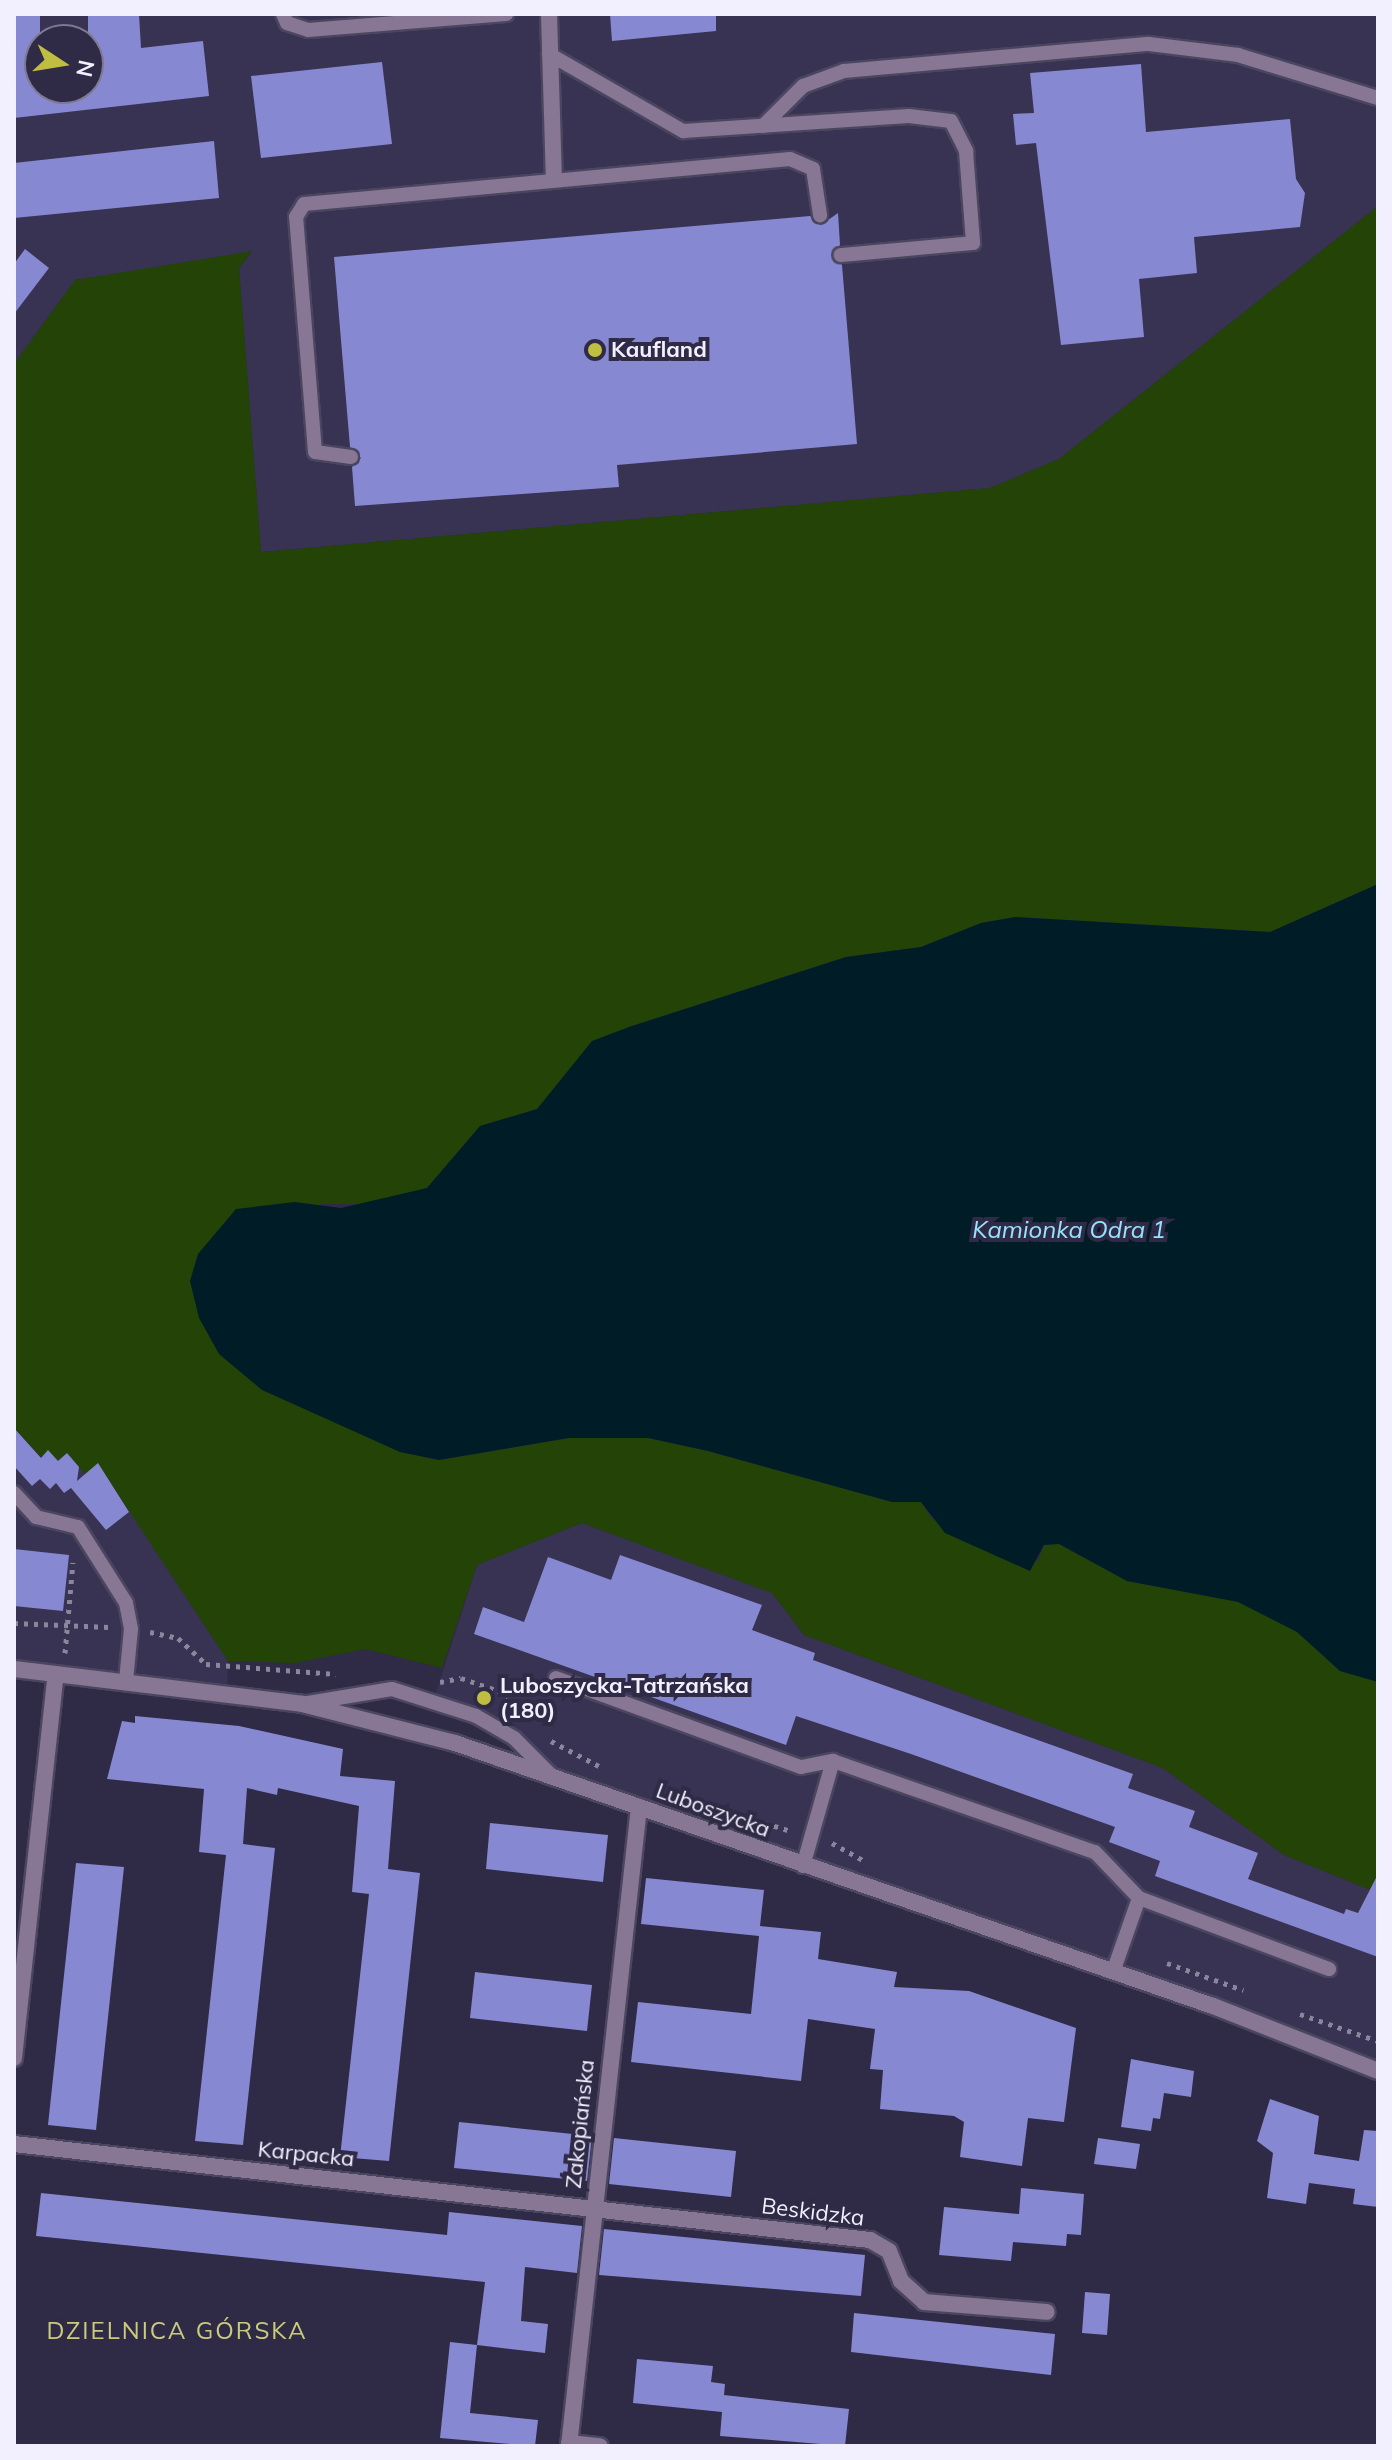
<!DOCTYPE html>
<html>
<head>
<meta charset="utf-8">
<style>
  body { margin:0 }
  #map { position:relative; width:1392px; height:2460px; overflow:hidden; background:#2f2a45; font-family:Mulish,sans-serif }
  div>[style] { position:absolute }
  .built>* { inset:0; background:#383253 }
  .green>* { inset:0; background:#234406 }
  .water>* { inset:0; background:#001d27 }
  .building>* { inset:0; background:#8689d2 }
  .path>* { height:5px; margin-top:-2.5px; transform-origin:0; background:repeating-linear-gradient(90deg,#8a869c 0 4px,transparent 0 10px) }
  .roads { filter:drop-shadow(2px 0 #4a465f) drop-shadow(-2px 0 #4a465f) drop-shadow(0 2px #4a465f) drop-shadow(0 -2px #4a465f) }
  .service>* { height:14px; margin:-7px; padding:0 7px; transform-origin:7px; border-radius:7px; background:#877694 }
  .minor>* { height:16px; margin:-8px; padding:0 8px; transform-origin:8px; border-radius:8px; background:#877694 }
  .tertiary>* { height:16px; margin:-8px; padding:0 8px; transform-origin:8px; border-radius:8px; background:#877694 }
  .dots>* { width:22px; height:22px; translate:-50% -50%; box-sizing:border-box; border:4px solid #2f2a45; border-radius:50% }
  span { translate:-50% -50%; white-space:nowrap; text-align:center; line-height:1.15; -webkit-text-stroke:8px #2f2a45; paint-order:stroke }
  .poi-label { font-size:22px; color:#f2f0ff; font-weight:700 }
  .left { translate:0 -50%; text-align:left }
  .street-label { font-size:22px; color:#f2f0ff }
  .water-label { font-size:24px; color:#97e2fc; font-style:italic }
  .neighbourhood-label { font-size:24px; color:#cacb7d; letter-spacing:2px }
  .frame { position:absolute; inset:0; border:16px solid #f2f0ff; pointer-events:none }
  .north { position:absolute; left:24px; top:24px; width:80px; height:80px; box-sizing:border-box; background:#2f2a45; border:2px solid #7d798f; border-radius:50%; rotate:102deg; font-size:22px; font-weight:700; line-height:32px; text-align:center; color:#f2f0ff }
  .north::after { content:''; display:block; margin:auto; width:28px; height:36px; background:#bfbe41; clip-path:polygon(50% 0,100% 100%,50% 72%,0 100%) }
</style>
</head>
<body>
<div id="map">
  <div class="built">
    <i style="clip-path:polygon(evenodd,14px 14px,1378px 14px,1378px 206px,1059px 459px,990px 488px,261px 552px,239px 268px,251px 253px,75px 280px,14px 364px,14px 14px,40px 40px,88px 40px,88px 88px,40px 88px,40px 40px)"></i>
    <i style="clip-path:polygon(14px 1428px,41px 1457px,48px 1450px,98px 1463px,228px 1661px,227px 1693px,14px 1669px)"></i>
    <i style="clip-path:polygon(582px 1523px,772px 1593px,804px 1635px,1163px 1768px,1284px 1855px,1378px 1893px,1378px 2071px,552px 1776px,514px 1738px,433px 1702px,477px 1565px)"></i>
  </div>
  <div class="green">
    <i style="clip-path:polygon(1378px 206px,1378px 884px,1270px 932px,1015px 917px,981px 923px,921px 947px,846px 957px,629px 1027px,537px 1109px,480px 1126px,427px 1188px,372px 1204px,320px 1204px,361px 1433px,400px 1452px,439px 1460px,569px 1438px,648px 1438px,708px 1451px,892px 1502px,921px 1502px,931px 1518px,1038px 1561px,1044px 1545px,1059px 1544px,1127px 1581px,1238px 1601px,1297px 1632px,1340px 1671px,1378px 1682px,1378px 1893px,1284px 1855px,1163px 1768px,804px 1635px,772px 1593px,582px 1523px,477px 1565px,442px 1668px,365px 1649px,295px 1663px,228px 1661px,98px 1464px,85px 1474px,67px 1453px,58px 1461px,48px 1451px,41px 1457px,14px 1428px,14px 364px,75px 280px,252px 251px,239px 268px,261px 552px,990px 488px,1059px 459px)"></i>
  </div>
  <div class="water">
    <i style="clip-path:polygon(1378px 884px,1378px 1682px,1340px 1671px,1297px 1632px,1238px 1602px,1127px 1581px,1059px 1544px,1044px 1545px,1030px 1571px,945px 1533px,921px 1502px,892px 1502px,708px 1451px,648px 1438px,569px 1438px,439px 1460px,400px 1452px,262px 1390px,219px 1354px,199px 1318px,190px 1281px,198px 1254px,236px 1209px,295px 1202px,341px 1208px,427px 1188px,480px 1126px,537px 1109px,592px 1041px,629px 1027px,846px 957px,921px 947px,981px 923px,1015px 917px,1270px 932px)"></i>
  </div>
  <div class="building">
    <i style="clip-path:polygon(14px 14px,40px 14px,40px 88px,88px 88px,88px 14px,139px 14px,141px 48px,203px 41px,209px 96px,14px 118px)"></i>
    <i style="clip-path:polygon(610px 14px,716px 14px,716px 31px,612px 41px)"></i>
    <i style="clip-path:polygon(382px 62px,392px 144px,261px 158px,251px 76px)"></i>
    <i style="clip-path:polygon(1141px 64px,1146px 132px,1290px 119px,1296px 179px,1305px 193px,1300px 227px,1194px 237px,1197px 273px,1139px 279px,1144px 337px,1061px 345px,1036px 143px,1016px 145px,1013px 114px,1034px 113px,1030px 73px)"></i>
    <i style="clip-path:polygon(214px 141px,219px 198px,14px 218px,14px 163px)"></i>
    <i style="clip-path:polygon(838px 213px,840px 245px,831px 255px,842px 265px,857px 444px,617px 465px,619px 487px,355px 506px,352px 467px,361px 458px,350px 447px,334px 257px,810px 216px,821px 225px)"></i>
    <i style="clip-path:polygon(25px 249px,49px 268px,14px 314px,14px 264px)"></i>
    <i style="clip-path:polygon(14px 1428px,41px 1458px,48px 1450px,58px 1461px,67px 1453px,79px 1467px,77px 1481px,98px 1463px,129px 1512px,106px 1530px,71px 1488px,64px 1493px,56px 1483px,50px 1489px,40px 1479px,32px 1486px,14px 1466px)"></i>
    <i style="clip-path:polygon(14px 1549px,69px 1555px,63px 1611px,14px 1606px)"></i>
    <i style="clip-path:polygon(620px 1555px,762px 1605px,752px 1630px,815px 1653px,813px 1660px,1133px 1774px,1128px 1788px,1195px 1811px,1189px 1827px,1258px 1853px,1248px 1879px,1344px 1914px,1346px 1909px,1358px 1913px,1378px 1874px,1378px 1957px,1155px 1876px,1160px 1861px,1109px 1842px,1115px 1827px,911px 1754px,796px 1716px,786px 1745px,474px 1634px,483px 1607px,524px 1622px,548px 1557px,611px 1580px)"></i>
    <i style="clip-path:polygon(135px 1716px,239px 1726px,343px 1749px,340px 1776px,395px 1781px,388px 1869px,420px 1873px,389px 2161px,340px 2157px,369px 1894px,352px 1892px,359px 1806px,278px 1788px,277px 1795px,247px 1788px,243px 1844px,275px 1848px,243px 2145px,195px 2141px,226px 1855px,199px 1852px,204px 1789px,107px 1779px,122px 1721px,135px 1723px)"></i>
    <i style="clip-path:polygon(490px 1823px,608px 1835px,603px 1882px,486px 1869px)"></i>
    <i style="clip-path:polygon(76px 1863px,124px 1867px,96px 2130px,48px 2125px)"></i>
    <i style="clip-path:polygon(646px 1878px,764px 1890px,760px 1926px,821px 1932px,818px 1959px,897px 1972px,894px 1987px,969px 1991px,1076px 2028px,1064px 2122px,1028px 2118px,1022px 2166px,960px 2157px,964px 2122px,954px 2116px,880px 2109px,883px 2070px,870px 2069px,875px 2029px,808px 2019px,801px 2081px,631px 2062px,638px 2002px,751px 2014px,759px 1936px,641px 1924px)"></i>
    <i style="clip-path:polygon(475px 1972px,592px 1985px,587px 2031px,470px 2018px)"></i>
    <i style="clip-path:polygon(1131px 2059px,1194px 2071px,1191px 2097px,1164px 2093px,1160px 2119px,1153px 2118px,1151px 2131px,1121px 2127px)"></i>
    <i style="clip-path:polygon(1270px 2099px,1319px 2116px,1314px 2154px,1359px 2161px,1364px 2130px,1378px 2131px,1378px 2207px,1353px 2204px,1355px 2189px,1309px 2183px,1306px 2204px,1267px 2198px,1273px 2153px,1257px 2141px)"></i>
    <i style="clip-path:polygon(459px 2122px,592px 2136px,587px 2181px,454px 2168px)"></i>
    <i style="clip-path:polygon(614px 2138px,736px 2151px,731px 2197px,609px 2184px)"></i>
    <i style="clip-path:polygon(1098px 2138px,1140px 2144px,1136px 2169px,1094px 2164px)"></i>
    <i style="clip-path:polygon(1021px 2188px,1084px 2194px,1081px 2235px,1067px 2234px,1066px 2246px,1013px 2242px,1011px 2261px,939px 2255px,944px 2207px,1019px 2214px)"></i>
    <i style="clip-path:polygon(41px 2193px,447px 2235px,449px 2212px,582px 2226px,577px 2273px,525px 2267px,521px 2321px,548px 2324px,545px 2353px,477px 2345px,485px 2282px,36px 2236px)"></i>
    <i style="clip-path:polygon(604px 2229px,865px 2255px,861px 2296px,599px 2275px)"></i>
    <i style="clip-path:polygon(1085px 2292px,1110px 2294px,1107px 2335px,1082px 2333px)"></i>
    <i style="clip-path:polygon(854px 2313px,1055px 2334px,1051px 2375px,851px 2352px)"></i>
    <i style="clip-path:polygon(450px 2342px,477px 2345px,470px 2413px,538px 2420px,535px 2446px,440px 2438px)"></i>
    <i style="clip-path:polygon(637px 2359px,713px 2366px,711px 2382px,725px 2384px,724px 2395px,849px 2409px,845px 2446px,720px 2436px,722px 2412px,633px 2403px)"></i>
  </div>
  <div class="path">
    <i style="left:14px;top:1623px;width:95px;rotate:2.4deg"></i>
    <i style="left:150px;top:1632px;width:29px;rotate:12deg"></i>
    <i style="left:178px;top:1638px;width:38px;rotate:43deg"></i>
    <i style="left:206px;top:1664px;width:130px;rotate:4.4deg"></i>
    <i style="left:65px;top:1653px;width:91px;rotate:-85deg"></i>
    <i style="left:440px;top:1682px;width:21px;rotate:-11deg"></i>
    <i style="left:461px;top:1678px;width:40px;rotate:18.9deg"></i>
    <i style="left:499px;top:1691px;width:27px;rotate:54deg"></i>
    <i style="left:551px;top:1741px;width:54px;rotate:27.5deg"></i>
    <i style="left:755px;top:1820px;width:38px;rotate:17deg"></i>
    <i style="left:832px;top:1843px;width:38px;rotate:29deg"></i>
    <i style="left:1167px;top:1963px;width:81px;rotate:19.6deg"></i>
    <i style="left:1300px;top:2014px;width:83px;rotate:19.1deg"></i>
  </div>
  <div class="roads">
    <div class="service">
      <i style="left:283px;top:14px;width:10px;rotate:66deg"></i>
      <i style="left:287px;top:23px;width:22px;rotate:18deg"></i>
      <i style="left:308px;top:30px;width:199px;rotate:-4.6deg"></i>
      <i style="left:549px;top:54px;width:155px;rotate:29.9deg"></i>
      <i style="left:683px;top:131px;width:226px;rotate:-3.8deg"></i>
      <i style="left:909px;top:116px;width:42px;rotate:6.8deg"></i>
      <i style="left:951px;top:121px;width:34px;rotate:63deg"></i>
      <i style="left:966px;top:151px;width:92px;rotate:85.6deg"></i>
      <i style="left:973px;top:243px;width:133px;rotate:174.8deg"></i>
      <i style="left:763px;top:126px;width:57px;rotate:-45deg"></i>
      <i style="left:803px;top:86px;width:44px;rotate:-20.1deg"></i>
      <i style="left:844px;top:71px;width:306px;rotate:-5.1deg"></i>
      <i style="left:1149px;top:44px;width:90px;rotate:7deg"></i>
      <i style="left:1238px;top:55px;width:146px;rotate:17.1deg"></i>
      <i style="left:351px;top:457px;width:36px;rotate:-172deg"></i>
      <i style="left:315px;top:452px;width:236px;rotate:-94.6deg"></i>
      <i style="left:296px;top:217px;width:15px;rotate:-58deg"></i>
      <i style="left:304px;top:204px;width:488px;rotate:-5.3deg"></i>
      <i style="left:790px;top:159px;width:25px;rotate:23deg"></i>
      <i style="left:813px;top:169px;width:47px;rotate:81.3deg"></i>
      <i style="left:14px;top:1493px;width:33px;rotate:47deg"></i>
      <i style="left:36px;top:1517px;width:43px;rotate:13.4deg"></i>
      <i style="left:78px;top:1527px;width:90px;rotate:57.7deg"></i>
      <i style="left:126px;top:1603px;width:26px;rotate:79deg"></i>
      <i style="left:131px;top:1629px;width:52px;rotate:95.5deg"></i>
      <i style="left:556px;top:1678px;width:261px;rotate:20deg"></i>
      <i style="left:801px;top:1767px;width:33px;rotate:-11deg"></i>
      <i style="left:302px;top:1704px;width:91px;rotate:-9.5deg"></i>
      <i style="left:392px;top:1689px;width:88px;rotate:17.8deg"></i>
      <i style="left:476px;top:1716px;width:44px;rotate:30.1deg"></i>
      <i style="left:514px;top:1738px;width:54px;rotate:45deg"></i>
      <i style="left:803px;top:1866px;width:109px;rotate:-74.1deg"></i>
      <i style="left:833px;top:1761px;width:277px;rotate:19.2deg"></i>
      <i style="left:1095px;top:1852px;width:64px;rotate:46.3deg"></i>
      <i style="left:1113px;top:1972px;width:78px;rotate:-70.6deg"></i>
      <i style="left:1139px;top:1898px;width:203px;rotate:20.5deg"></i>
    </div>
    <div class="minor">
      <i style="left:549px;top:14px;width:164px;rotate:88.3deg"></i>
      <i style="left:14px;top:2058px;width:386px;rotate:-83.8deg"></i>
      <i style="left:14px;top:2144px;width:861px;rotate:6.4deg"></i>
      <i style="left:870px;top:2240px;width:22px;rotate:30deg"></i>
      <i style="left:889px;top:2251px;width:32px;rotate:68deg"></i>
      <i style="left:901px;top:2281px;width:31px;rotate:42deg"></i>
      <i style="left:924px;top:2302px;width:123px;rotate:4.6deg"></i>
      <i style="left:569px;top:2443px;width:31px;rotate:6deg"></i>
      <i style="left:569px;top:2446px;width:643px;rotate:-83.75deg"></i>
    </div>
    <div class="tertiary">
      <i style="left:14px;top:1669px;width:290px;rotate:6.9deg"></i>
      <i style="left:302px;top:1704px;width:158px;rotate:14.3deg"></i>
      <i style="left:455px;top:1743px;width:802px;rotate:19.14deg"></i>
      <i style="left:1213px;top:2006px;width:177px;rotate:21.5deg"></i>
    </div>
  </div>
  <div class="dots">
    <i style="left:595px;top:350px;background:#bfbe41"></i>
    <i style="left:484px;top:1698px;background:#bfbe41"></i>
  </div>
  <div class="poi-label">
    <span class="left" style="left:611px;top:350px">Kaufland</span>
    <span class="left" style="left:500px;top:1698px">Luboszycka-Tatrzańska<br>(180)</span>
  </div>
  <div class="street-label">
    <span style="left:713px;top:1810px;rotate:20deg">Luboszycka</span>
    <span style="left:580px;top:2124px;rotate:-84deg">Zakopiańska</span>
    <span style="left:306px;top:2154px;rotate:6deg">Karpacka</span>
    <span style="left:813px;top:2212px;rotate:7deg">Beskidzka</span>
  </div>
  <div class="water-label">
    <span style="left:1069px;top:1230px">Kamionka Odra 1</span>
  </div>
  <div class="neighbourhood-label">
    <span style="left:177px;top:2331px">DZIELNICA GÓRSKA</span>
  </div>
  <div class="frame"></div>
  <div class="north">N</div>
</div>
</body>
</html>
